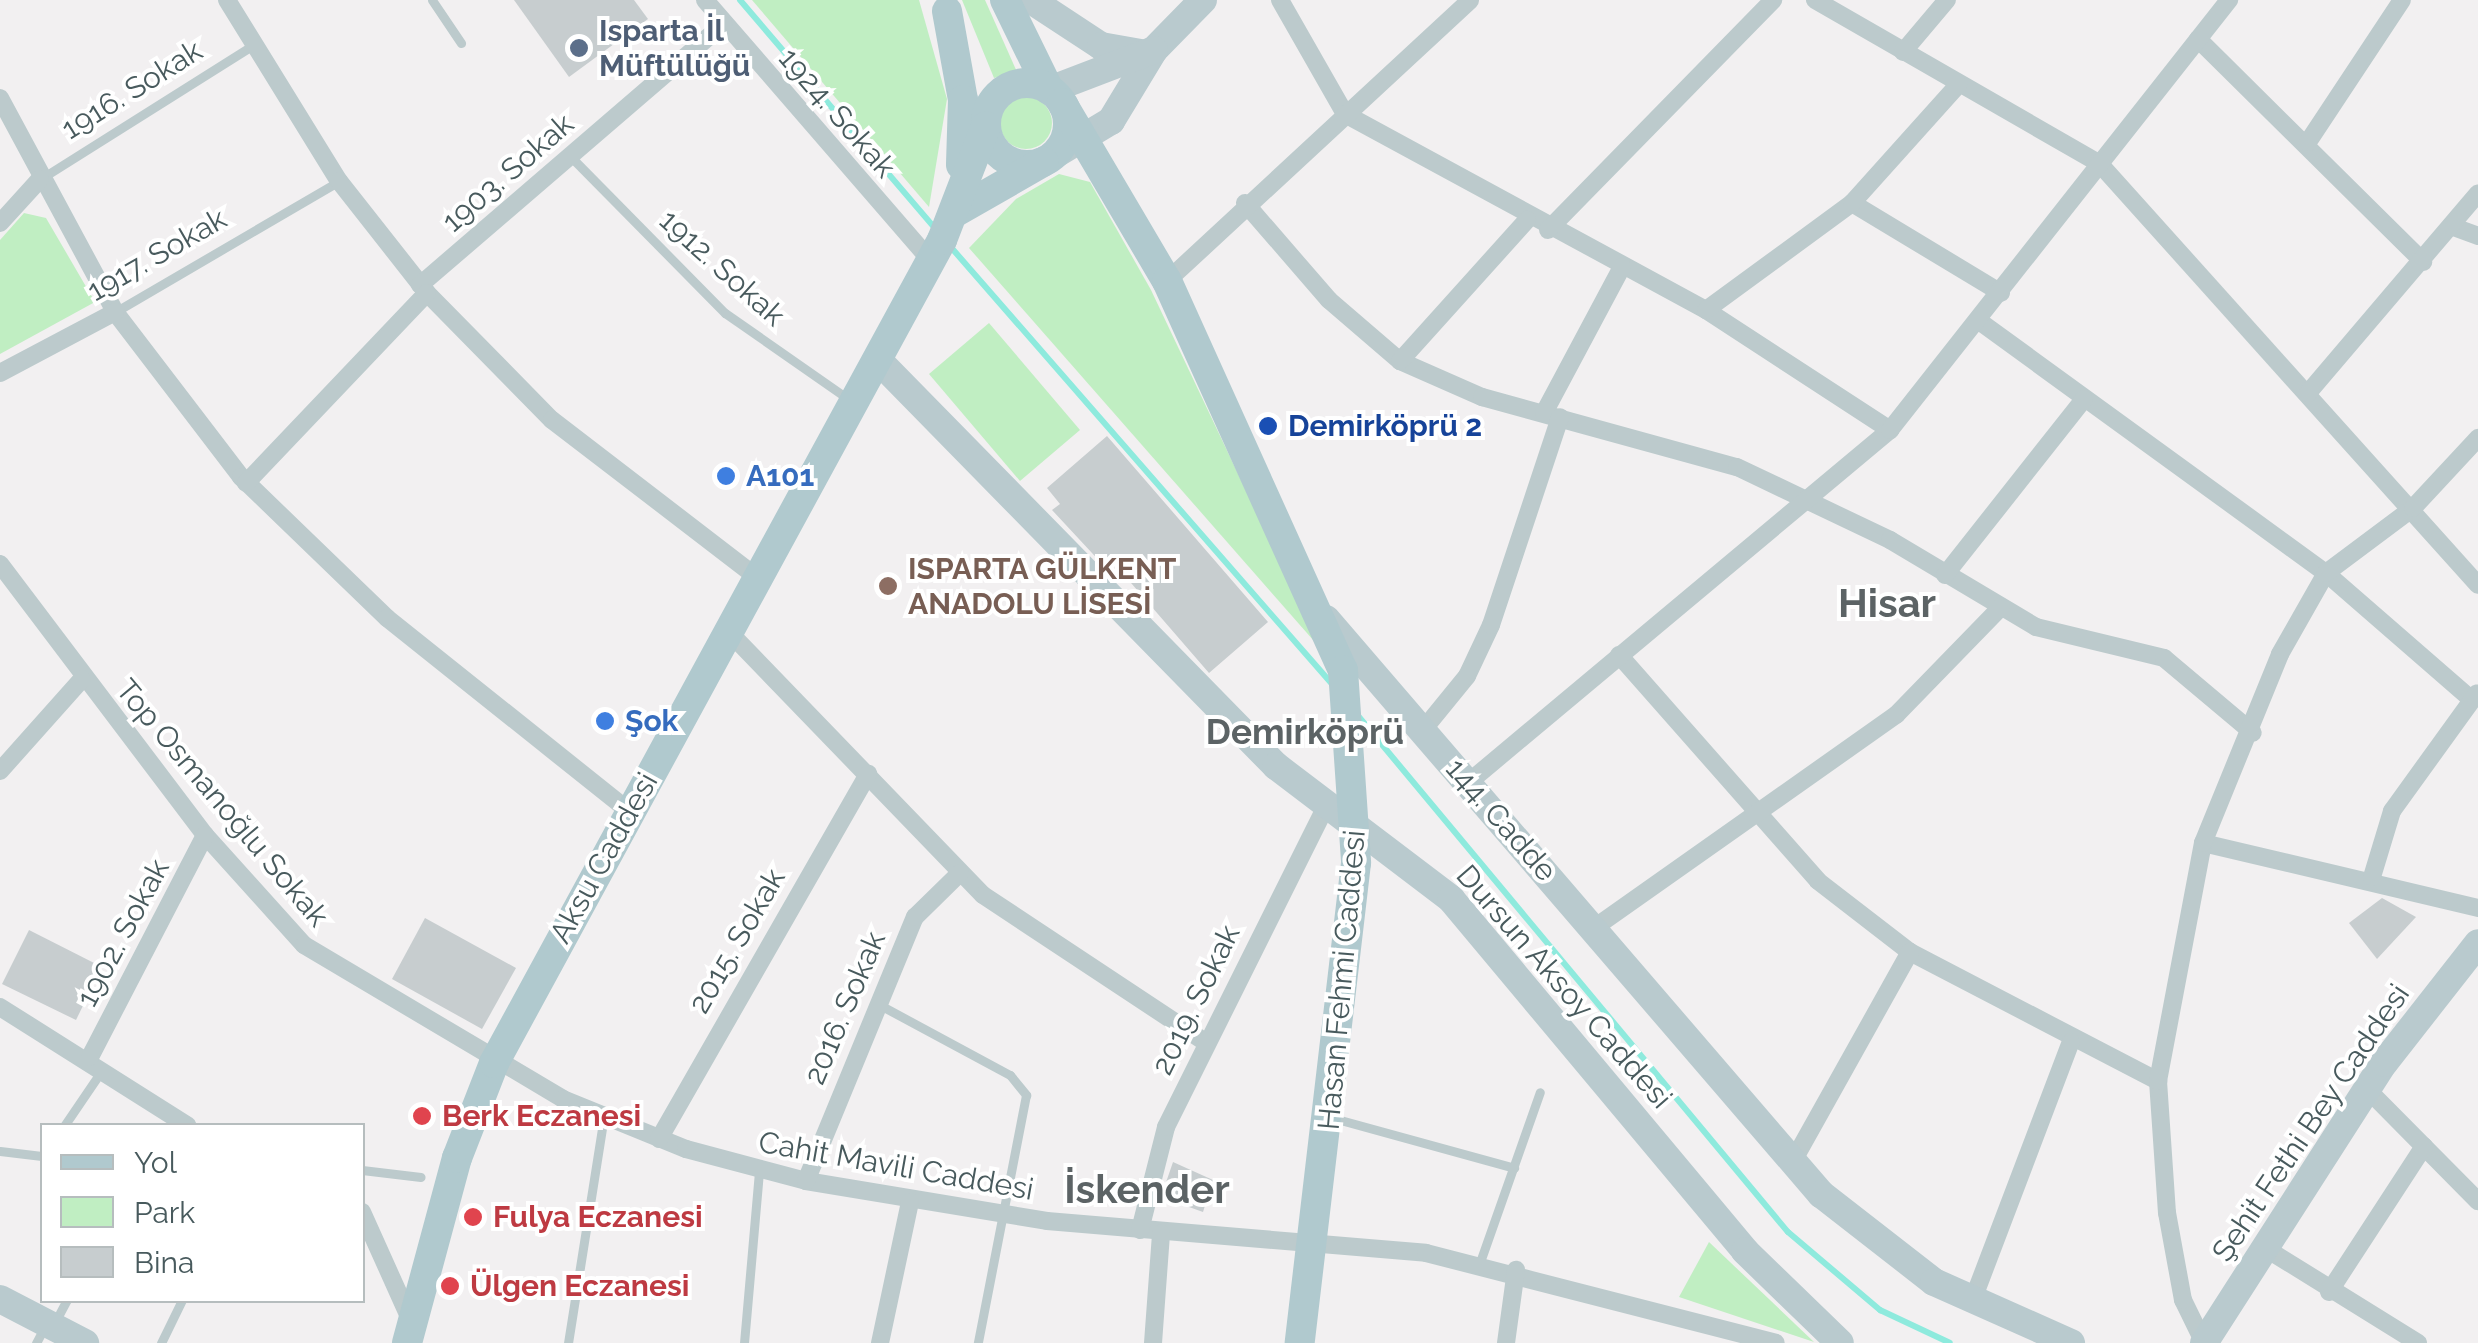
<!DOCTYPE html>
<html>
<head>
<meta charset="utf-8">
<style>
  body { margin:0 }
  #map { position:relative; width:2478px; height:1343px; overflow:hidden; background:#f2f0f1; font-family:Raleway,sans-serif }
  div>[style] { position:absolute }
  .green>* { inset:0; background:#c0eec2 }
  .round { border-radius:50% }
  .stream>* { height:6px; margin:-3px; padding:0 3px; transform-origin:3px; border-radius:3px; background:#8eeadd }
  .building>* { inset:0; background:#c7cdcf }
  .lane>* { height:9px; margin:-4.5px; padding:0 4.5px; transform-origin:4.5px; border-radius:4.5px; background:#bccacc }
  .street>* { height:18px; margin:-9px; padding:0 9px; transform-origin:9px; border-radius:9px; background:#bccacc }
  .secondary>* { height:28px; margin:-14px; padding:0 14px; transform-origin:14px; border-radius:14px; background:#b9cace }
  .primary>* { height:30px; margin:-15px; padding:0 15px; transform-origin:15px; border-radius:15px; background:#b0c9ce }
  .primary>.ring { margin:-15px; padding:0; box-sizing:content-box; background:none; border:30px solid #b0c9ce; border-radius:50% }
  .dots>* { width:28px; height:28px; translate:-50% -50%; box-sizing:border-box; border:5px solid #fff; border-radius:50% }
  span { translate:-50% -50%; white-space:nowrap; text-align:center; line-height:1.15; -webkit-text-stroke:8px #fff; paint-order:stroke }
  .service-label { font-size:30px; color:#4e5e75; font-weight:700 }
  .left { translate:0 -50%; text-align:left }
  .street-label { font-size:30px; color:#485a5d }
  .transit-label { font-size:30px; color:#164399; font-weight:700 }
  .shop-label { font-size:30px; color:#366cbe; font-weight:700 }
  .education-label { font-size:30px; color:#785e54; font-weight:700 }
  .health-label { font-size:30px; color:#be3a42; font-weight:700 }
  .quarter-label { font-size:35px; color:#5c6365; font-weight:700 }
  .district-label { font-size:40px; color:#5c6365; font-weight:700 }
  .legend { position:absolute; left:40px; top:1123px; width:325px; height:180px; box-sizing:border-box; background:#fff; border:2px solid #b6bdbe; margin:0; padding:12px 18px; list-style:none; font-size:30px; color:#485a5d }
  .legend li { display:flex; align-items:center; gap:20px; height:50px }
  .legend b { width:50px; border:2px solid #b6bdbe }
</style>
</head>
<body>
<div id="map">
  <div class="green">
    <i style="clip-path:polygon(752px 0,919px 0,947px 99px,929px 207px)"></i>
    <i style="clip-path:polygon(962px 0,985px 0,1017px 72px,994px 78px)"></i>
    <i class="round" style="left:1000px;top:97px;width:52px;height:52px"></i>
    <i style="clip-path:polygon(1059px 174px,1090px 182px,1151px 290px,1321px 649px,969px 248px,1016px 199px)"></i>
    <i style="clip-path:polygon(24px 213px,46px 218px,95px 302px,0 354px,0 240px)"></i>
    <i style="clip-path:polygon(989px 323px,1080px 430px,1020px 481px,929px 374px)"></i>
    <i style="clip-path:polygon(1709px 1242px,1814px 1342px,1679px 1297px)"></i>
  </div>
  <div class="stream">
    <i style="left:740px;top:0;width:300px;rotate:49.5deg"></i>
    <i style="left:949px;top:245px;width:583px;rotate:48.9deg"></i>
    <i style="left:1359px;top:717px;width:670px;rotate:50.21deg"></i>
    <i style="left:1788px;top:1232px;width:121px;rotate:40.3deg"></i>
    <i style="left:1880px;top:1310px;width:77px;rotate:25.2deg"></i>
  </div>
  <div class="building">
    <i style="clip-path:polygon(514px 0,634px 0,648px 19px,569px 77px)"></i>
    <i style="clip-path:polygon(1107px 436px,1268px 622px,1209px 673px,1112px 561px,1105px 567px,1052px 510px,1060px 504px,1047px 488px)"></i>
    <i style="clip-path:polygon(2382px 898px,2416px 917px,2377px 959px,2349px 923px)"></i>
    <i style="clip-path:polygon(425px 918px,516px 968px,482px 1029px,392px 979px)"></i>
    <i style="clip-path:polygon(29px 930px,102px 967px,76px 1020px,2px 984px)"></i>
    <i style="clip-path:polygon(1173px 1162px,1213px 1180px,1203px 1212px,1161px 1197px)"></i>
  </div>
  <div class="lane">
    <i style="left:432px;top:0;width:52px;rotate:56deg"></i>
    <i style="left:570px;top:156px;width:221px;rotate:45.4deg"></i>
    <i style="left:725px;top:313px;width:154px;rotate:34.9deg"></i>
    <i style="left:42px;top:178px;width:248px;rotate:-32.2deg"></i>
    <i style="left:115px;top:312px;width:259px;rotate:-30.3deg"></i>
    <i style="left:878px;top:1004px;width:150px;rotate:28.3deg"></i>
    <i style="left:1010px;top:1075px;width:26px;rotate:51deg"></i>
    <i style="left:1026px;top:1095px;width:253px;rotate:101deg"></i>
    <i style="left:1333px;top:1118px;width:188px;rotate:15.4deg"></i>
    <i style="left:64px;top:1126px;width:68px;rotate:-55.8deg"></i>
    <i style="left:0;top:1151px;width:42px;rotate:6.8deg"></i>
    <i style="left:362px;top:1170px;width:59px;rotate:6.8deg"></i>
    <i style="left:1480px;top:1262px;width:180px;rotate:-70.6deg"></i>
    <i style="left:54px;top:1324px;width:27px;rotate:-62deg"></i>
    <i style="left:36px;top:1343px;width:19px;rotate:-62deg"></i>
    <i style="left:161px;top:1343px;width:48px;rotate:-64deg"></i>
    <i style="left:568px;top:1343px;width:230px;rotate:-81deg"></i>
    <i style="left:744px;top:1343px;width:173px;rotate:-85deg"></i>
  </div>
  <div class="street">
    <i style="left:227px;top:0;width:213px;rotate:58.3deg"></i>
    <i style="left:339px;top:181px;width:142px;rotate:51.8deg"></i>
    <i style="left:427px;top:293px;width:178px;rotate:45.5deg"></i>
    <i style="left:552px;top:420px;width:260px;rotate:37.5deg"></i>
    <i style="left:705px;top:0;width:345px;rotate:49.1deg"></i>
    <i style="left:1280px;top:0;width:131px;rotate:60.3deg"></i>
    <i style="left:1345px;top:114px;width:411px;rotate:28.5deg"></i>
    <i style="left:1706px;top:310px;width:220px;rotate:33.1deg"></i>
    <i style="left:1815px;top:0;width:327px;rotate:29.9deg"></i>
    <i style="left:2099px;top:163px;width:567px;rotate:48.07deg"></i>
    <i style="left:2198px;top:39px;width:317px;rotate:44.7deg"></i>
    <i style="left:1903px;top:52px;width:68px;rotate:-49.8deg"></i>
    <i style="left:0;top:98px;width:243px;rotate:61.7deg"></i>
    <i style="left:115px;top:312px;width:208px;rotate:52.6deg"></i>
    <i style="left:241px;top:477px;width:203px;rotate:44deg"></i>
    <i style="left:387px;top:618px;width:311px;rotate:38.6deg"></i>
    <i style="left:2308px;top:142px;width:170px;rotate:-56.5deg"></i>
    <i style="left:1245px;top:203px;width:128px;rotate:49.1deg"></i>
    <i style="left:1329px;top:300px;width:94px;rotate:40.7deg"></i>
    <i style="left:1400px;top:361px;width:90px;rotate:23.7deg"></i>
    <i style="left:1482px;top:397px;width:264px;rotate:15.4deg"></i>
    <i style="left:1737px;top:467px;width:170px;rotate:25.5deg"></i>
    <i style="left:1890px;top:540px;width:170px;rotate:30.8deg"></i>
    <i style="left:2036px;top:627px;width:132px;rotate:13.6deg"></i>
    <i style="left:2164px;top:658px;width:116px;rotate:40.1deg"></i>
    <i style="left:1852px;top:203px;width:174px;rotate:31.1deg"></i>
    <i style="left:0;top:223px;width:59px;rotate:-47.7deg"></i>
    <i style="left:2451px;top:226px;width:29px;rotate:20deg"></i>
    <i style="left:1548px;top:230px;width:322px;rotate:-45.6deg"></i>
    <i style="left:1167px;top:281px;width:413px;rotate:-42.8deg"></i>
    <i style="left:420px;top:285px;width:400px;rotate:-40.7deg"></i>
    <i style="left:1706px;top:310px;width:181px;rotate:-36.2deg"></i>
    <i style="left:1852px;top:203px;width:159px;rotate:-48.1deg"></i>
    <i style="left:1979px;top:321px;width:429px;rotate:36deg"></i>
    <i style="left:2326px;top:573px;width:192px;rotate:41deg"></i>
    <i style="left:1400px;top:361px;width:190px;rotate:-48deg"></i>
    <i style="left:0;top:373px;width:130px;rotate:-27.9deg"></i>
    <i style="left:2308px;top:393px;width:262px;rotate:-49.6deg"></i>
    <i style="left:1544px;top:413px;width:166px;rotate:-61.9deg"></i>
    <i style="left:246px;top:483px;width:262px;rotate:-46.4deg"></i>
    <i style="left:0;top:564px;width:340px;rotate:52.9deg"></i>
    <i style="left:205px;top:835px;width:148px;rotate:48deg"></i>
    <i style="left:304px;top:945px;width:301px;rotate:30.7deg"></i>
    <i style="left:563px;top:1099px;width:133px;rotate:22.1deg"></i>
    <i style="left:686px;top:1149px;width:124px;rotate:14.9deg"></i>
    <i style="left:806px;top:1181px;width:244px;rotate:9.4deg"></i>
    <i style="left:1047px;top:1221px;width:380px;rotate:4.8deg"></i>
    <i style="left:1426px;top:1253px;width:361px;rotate:14.4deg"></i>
    <i style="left:1945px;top:575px;width:224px;rotate:-51.7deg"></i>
    <i style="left:728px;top:631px;width:367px;rotate:46deg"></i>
    <i style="left:983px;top:895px;width:265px;rotate:33.5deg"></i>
    <i style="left:1619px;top:655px;width:301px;rotate:48.6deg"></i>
    <i style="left:1818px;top:881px;width:116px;rotate:37.7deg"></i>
    <i style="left:1910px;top:952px;width:280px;rotate:27.5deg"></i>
    <i style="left:1423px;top:730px;width:70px;rotate:-50.8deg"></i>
    <i style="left:1467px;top:676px;width:56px;rotate:-64.8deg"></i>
    <i style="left:1491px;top:625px;width:219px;rotate:-71.6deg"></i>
    <i style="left:0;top:771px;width:123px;rotate:-48.3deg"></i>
    <i style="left:1469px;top:782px;width:549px;rotate:-39.9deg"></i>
    <i style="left:1890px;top:430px;width:548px;rotate:-51.75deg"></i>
    <i style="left:2203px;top:843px;width:283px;rotate:13.3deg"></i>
    <i style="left:2372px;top:877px;width:69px;rotate:-73.1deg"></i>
    <i style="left:2392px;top:811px;width:145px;rotate:-54.2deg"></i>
    <i style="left:1594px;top:928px;width:370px;rotate:-35.2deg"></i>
    <i style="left:1896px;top:715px;width:151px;rotate:-45.8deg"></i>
    <i style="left:0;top:1007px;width:222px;rotate:32.3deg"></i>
    <i style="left:90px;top:1057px;width:250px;rotate:-62.6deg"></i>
    <i style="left:2367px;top:1089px;width:158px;rotate:45.3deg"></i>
    <i style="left:659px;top:1139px;width:421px;rotate:-60.2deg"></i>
    <i style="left:1792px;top:1163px;width:242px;rotate:-60.8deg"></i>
    <i style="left:806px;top:1181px;width:286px;rotate:-67.6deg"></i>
    <i style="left:915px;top:917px;width:63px;rotate:-44.4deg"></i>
    <i style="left:362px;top:1212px;width:120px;rotate:65.8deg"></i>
    <i style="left:1140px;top:1230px;width:106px;rotate:-75.8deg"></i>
    <i style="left:1166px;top:1127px;width:361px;rotate:-63.5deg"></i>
    <i style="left:2265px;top:1248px;width:180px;rotate:31.8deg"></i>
    <i style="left:2329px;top:1292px;width:174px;rotate:-56.9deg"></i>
    <i style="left:1972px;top:1302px;width:278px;rotate:-69.2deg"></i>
    <i style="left:880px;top:1343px;width:144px;rotate:-78deg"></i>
    <i style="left:1153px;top:1343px;width:110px;rotate:-85.8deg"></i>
    <i style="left:1506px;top:1343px;width:74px;rotate:-82.2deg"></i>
    <i style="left:2204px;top:1343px;width:48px;rotate:-116deg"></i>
    <i style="left:2183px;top:1300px;width:88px;rotate:-100.4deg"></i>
    <i style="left:2167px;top:1213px;width:132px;rotate:-93.9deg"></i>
    <i style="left:2158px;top:1081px;width:242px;rotate:-79.3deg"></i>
    <i style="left:2203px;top:843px;width:204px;rotate:-67.8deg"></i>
    <i style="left:2280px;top:654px;width:93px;rotate:-60.4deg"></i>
    <i style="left:2326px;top:573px;width:109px;rotate:-36.8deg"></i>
    <i style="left:2413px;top:508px;width:96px;rotate:-47.1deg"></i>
  </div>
  <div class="secondary">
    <i style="left:1031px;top:0;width:84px;rotate:33.3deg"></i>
    <i style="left:1101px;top:46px;width:46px;rotate:10.1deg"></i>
    <i style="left:1154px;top:50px;width:70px;rotate:-45.6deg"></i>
    <i style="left:1046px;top:160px;width:76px;rotate:-31deg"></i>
    <i style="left:1111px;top:121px;width:83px;rotate:-58.8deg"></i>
    <i style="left:1154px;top:50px;width:112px;rotate:159.1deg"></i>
    <i style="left:877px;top:359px;width:570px;rotate:45.57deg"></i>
    <i style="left:1276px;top:766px;width:220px;rotate:37.2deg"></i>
    <i style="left:1451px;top:899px;width:459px;rotate:50.1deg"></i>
    <i style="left:1745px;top:1251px;width:132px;rotate:44.1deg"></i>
    <i style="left:1326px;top:619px;width:759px;rotate:49.28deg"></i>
    <i style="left:1821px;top:1194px;width:143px;rotate:37.9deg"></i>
    <i style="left:1934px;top:1282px;width:150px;rotate:24deg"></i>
    <i style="left:0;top:1299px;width:96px;rotate:27.4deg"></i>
    <i style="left:2204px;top:1343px;width:333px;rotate:-57.3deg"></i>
    <i style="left:2384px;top:1063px;width:152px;rotate:-51.9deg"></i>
  </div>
  <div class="primary">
    <i style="left:1005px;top:0;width:100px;rotate:63.9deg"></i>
    <i style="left:947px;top:11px;width:90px;rotate:79.8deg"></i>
    <i style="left:963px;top:100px;width:65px;rotate:91.8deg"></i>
    <i class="ring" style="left:986px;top:83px;width:52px;height:52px"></i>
    <i style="left:1062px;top:103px;width:207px;rotate:59.5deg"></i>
    <i style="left:1167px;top:281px;width:427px;rotate:65.7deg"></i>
    <i style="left:1343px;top:670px;width:193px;rotate:86.1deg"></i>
    <i style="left:1356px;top:863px;width:483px;rotate:96.7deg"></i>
    <i style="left:954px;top:213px;width:103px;rotate:-29.8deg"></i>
    <i style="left:407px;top:1343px;width:192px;rotate:-74.9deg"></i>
    <i style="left:457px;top:1158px;width:102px;rotate:-68.7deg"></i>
    <i style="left:494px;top:1063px;width:937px;rotate:-61.44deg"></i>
    <i style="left:942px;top:240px;width:122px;rotate:-68.9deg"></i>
  </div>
  <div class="dots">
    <i style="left:579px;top:48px;background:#5c6f8a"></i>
    <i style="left:1268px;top:426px;background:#1a4fb4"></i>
    <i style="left:726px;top:476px;background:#3f7fe0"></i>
    <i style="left:888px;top:586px;background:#8d6e63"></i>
    <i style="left:605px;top:721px;background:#3f7fe0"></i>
    <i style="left:422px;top:1116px;background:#e0444e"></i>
    <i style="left:473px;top:1217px;background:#e0444e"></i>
    <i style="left:450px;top:1286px;background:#e0444e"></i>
  </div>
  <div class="service-label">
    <span class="left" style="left:599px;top:48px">Isparta İl<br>Müftülüğü</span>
  </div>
  <div class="street-label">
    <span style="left:132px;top:90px;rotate:-32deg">1916. Sokak</span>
    <span style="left:837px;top:113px;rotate:49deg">1924. Sokak</span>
    <span style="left:508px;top:173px;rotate:-41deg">1903. Sokak</span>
    <span style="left:157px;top:255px;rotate:-30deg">1917. Sokak</span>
    <span style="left:722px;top:268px;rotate:42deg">1912. Sokak</span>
    <span style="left:222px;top:803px;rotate:50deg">Top Osmanoğlu Sokak</span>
    <span style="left:1501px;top:820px;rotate:49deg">144. Cadde</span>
    <span style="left:604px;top:858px;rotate:-61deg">Aksu Caddesi</span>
    <span style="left:123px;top:933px;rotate:-62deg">1902. Sokak</span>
    <span style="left:737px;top:941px;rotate:-60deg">2015. Sokak</span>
    <span style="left:1342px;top:980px;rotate:-85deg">Hasan Fehmi Caddesi</span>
    <span style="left:1564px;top:987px;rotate:49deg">Dursun Aksoy Caddesi</span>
    <span style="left:1196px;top:1000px;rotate:-64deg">2019. Sokak</span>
    <span style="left:845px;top:1008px;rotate:-67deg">2016. Sokak</span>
    <span style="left:2311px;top:1123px;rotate:-56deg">Şehit Fethi Bey Caddesi</span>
    <span style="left:896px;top:1166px;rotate:10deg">Cahit Mavili Caddesi</span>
  </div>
  <div class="transit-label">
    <span class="left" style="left:1288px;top:426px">Demirköprü 2</span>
  </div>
  <div class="shop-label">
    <span class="left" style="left:746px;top:476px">A101</span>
    <span class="left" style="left:625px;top:721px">Şok</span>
  </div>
  <div class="education-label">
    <span class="left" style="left:908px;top:586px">ISPARTA GÜLKENT<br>ANADOLU LİSESİ</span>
  </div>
  <div class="health-label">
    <span class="left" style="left:442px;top:1116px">Berk Eczanesi</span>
    <span class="left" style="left:493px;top:1217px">Fulya Eczanesi</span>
    <span class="left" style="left:470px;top:1286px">Ülgen Eczanesi</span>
  </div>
  <div class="quarter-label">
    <span style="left:1305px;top:732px">Demirköprü</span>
  </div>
  <div class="district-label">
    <span style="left:1887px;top:603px">Hisar</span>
    <span style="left:1147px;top:1189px">İskender</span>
  </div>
  <ul class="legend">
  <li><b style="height:12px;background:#b0c9ce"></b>Yol</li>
  <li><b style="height:28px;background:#c0eec2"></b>Park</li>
  <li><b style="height:28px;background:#c7cdcf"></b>Bina</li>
  </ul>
</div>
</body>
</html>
